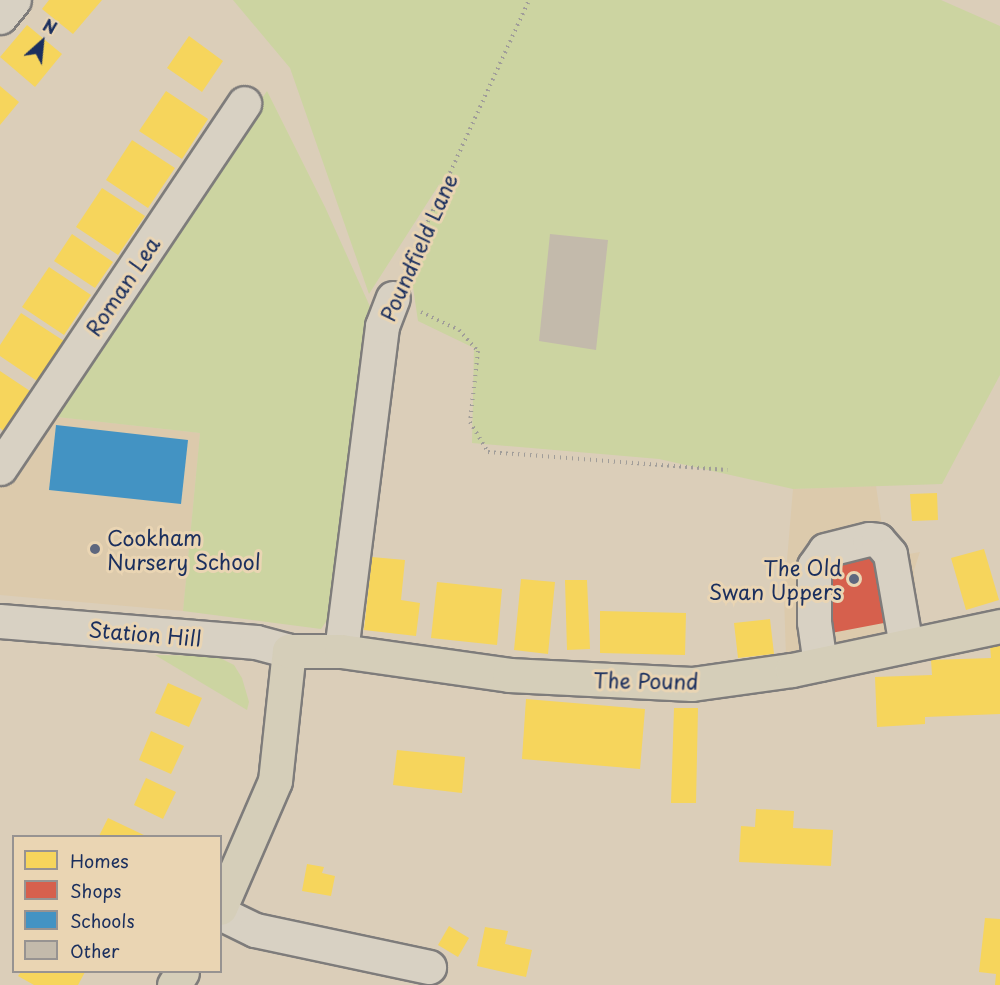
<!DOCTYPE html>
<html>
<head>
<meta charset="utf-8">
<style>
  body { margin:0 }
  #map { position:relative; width:1000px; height:985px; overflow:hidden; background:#dbceb9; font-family:"Playpen Sans",sans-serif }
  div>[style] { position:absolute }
  .built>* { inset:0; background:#dccaac }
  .green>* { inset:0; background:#ccd4a1 }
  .homes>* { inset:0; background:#f6d55c }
  .shops>* { inset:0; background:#d6604d }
  .schools>* { inset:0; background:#4393c3 }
  .building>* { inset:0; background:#c3baab }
  .path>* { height:4px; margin-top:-2px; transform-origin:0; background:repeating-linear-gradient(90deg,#a09d99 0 1.5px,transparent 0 6px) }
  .roads { filter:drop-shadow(2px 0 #7e7c7b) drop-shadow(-2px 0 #7e7c7b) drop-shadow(0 2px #7e7c7b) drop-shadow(0 -2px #7e7c7b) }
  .minor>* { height:33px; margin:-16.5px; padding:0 16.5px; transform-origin:16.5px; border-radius:16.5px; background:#d8d1c3 }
  .major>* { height:33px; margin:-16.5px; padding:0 16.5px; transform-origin:16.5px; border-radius:16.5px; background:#d5ceb9 }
  .dots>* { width:16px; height:16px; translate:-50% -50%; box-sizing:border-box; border:3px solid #ead5b3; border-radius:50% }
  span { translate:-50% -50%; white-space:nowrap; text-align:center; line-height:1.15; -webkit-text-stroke:6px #ead5b3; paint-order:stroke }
  .street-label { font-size:21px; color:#1b2f5e }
  .poi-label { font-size:21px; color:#1b2f5e }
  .left { translate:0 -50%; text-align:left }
  .right { translate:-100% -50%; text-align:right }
  .legend { position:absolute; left:12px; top:835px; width:210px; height:138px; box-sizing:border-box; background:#ead5b3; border:2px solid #979391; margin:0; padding:8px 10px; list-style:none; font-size:18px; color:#1b2f5e }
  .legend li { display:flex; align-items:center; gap:12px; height:30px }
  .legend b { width:30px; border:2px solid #979391 }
  .north { position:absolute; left:12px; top:12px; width:60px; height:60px; -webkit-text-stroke:4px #ead5b3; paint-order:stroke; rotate:27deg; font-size:16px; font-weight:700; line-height:24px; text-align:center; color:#1b2f5e }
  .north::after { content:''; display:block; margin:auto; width:21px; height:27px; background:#1b2f5e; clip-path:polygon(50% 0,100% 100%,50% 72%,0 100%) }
</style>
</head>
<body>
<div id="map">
  <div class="built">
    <i style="clip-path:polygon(48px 416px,200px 433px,183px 611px,0 595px,0 487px)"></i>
    <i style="clip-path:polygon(876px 486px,882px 526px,892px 557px,920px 552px,914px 570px,917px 611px,906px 613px,906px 628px,786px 657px,784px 596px,793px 489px)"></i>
  </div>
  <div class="green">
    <i style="clip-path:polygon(233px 0,941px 0,1000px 26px,1000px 375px,942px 484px,793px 489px,659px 459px,472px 443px,474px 348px,418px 321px,410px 267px,440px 183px,369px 294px,290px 68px)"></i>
    <i style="clip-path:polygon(267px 91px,325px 207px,372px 311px,330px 616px,321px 629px,183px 611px,200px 433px,48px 416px)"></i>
    <i style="clip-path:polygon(155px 655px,216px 656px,234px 665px,242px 678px,249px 702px,247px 710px)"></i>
  </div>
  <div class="homes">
    <i style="clip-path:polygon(49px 0,102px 0,73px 34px,42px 9px)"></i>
    <i style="clip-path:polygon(27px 25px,62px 54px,35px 87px,0 57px)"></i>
    <i style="clip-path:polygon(189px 36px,223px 61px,202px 92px,167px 68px)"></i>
    <i style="clip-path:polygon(0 86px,19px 102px,0 125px)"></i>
    <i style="clip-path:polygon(166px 91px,208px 119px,182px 159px,139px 131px)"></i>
    <i style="clip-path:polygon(132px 140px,175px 168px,148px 208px,106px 180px)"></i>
    <i style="clip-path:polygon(102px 188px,145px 216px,118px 255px,76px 227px)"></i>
    <i style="clip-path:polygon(72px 234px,113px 262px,95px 288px,54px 261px)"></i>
    <i style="clip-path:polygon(49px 267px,91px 295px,64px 335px,22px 307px)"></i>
    <i style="clip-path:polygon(21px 313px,64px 341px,37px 381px,0 356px,0 345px)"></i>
    <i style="clip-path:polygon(0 371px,30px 391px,3px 431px,0 428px)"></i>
    <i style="clip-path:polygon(937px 493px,938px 520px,912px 521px,910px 494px)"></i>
    <i style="clip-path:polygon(984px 549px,999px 600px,966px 610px,951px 558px)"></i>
    <i style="clip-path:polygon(372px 557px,405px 560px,401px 600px,420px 603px,416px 636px,364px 630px)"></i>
    <i style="clip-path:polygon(521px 579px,555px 582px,548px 654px,514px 650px)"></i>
    <i style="clip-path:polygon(565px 580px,587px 580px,590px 649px,567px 650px)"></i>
    <i style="clip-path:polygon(437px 582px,502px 589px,497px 645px,431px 638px)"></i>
    <i style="clip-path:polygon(600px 611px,686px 613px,685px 655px,600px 653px)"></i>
    <i style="clip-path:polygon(770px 619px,774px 654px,738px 658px,734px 623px)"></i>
    <i style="clip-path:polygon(990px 645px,1000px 645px,1000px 714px,925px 717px,925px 724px,877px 727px,875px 677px,932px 675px,931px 660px,991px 658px)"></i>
    <i style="clip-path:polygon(168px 683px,202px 698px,189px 727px,155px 713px)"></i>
    <i style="clip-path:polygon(526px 699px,645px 709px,640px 769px,522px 759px)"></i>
    <i style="clip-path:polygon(674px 708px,698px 708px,696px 803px,671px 803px)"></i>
    <i style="clip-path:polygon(151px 731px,184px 746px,171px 774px,139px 760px)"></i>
    <i style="clip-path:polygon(397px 750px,465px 757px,462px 793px,393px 785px)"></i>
    <i style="clip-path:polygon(146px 778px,176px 792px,163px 819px,134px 805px)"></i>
    <i style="clip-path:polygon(756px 809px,794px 811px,793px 828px,833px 830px,831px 866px,739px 862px,741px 826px,755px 827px)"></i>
    <i style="clip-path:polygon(108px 818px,146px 836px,99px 836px)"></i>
    <i style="clip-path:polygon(307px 864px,324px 867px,322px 873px,335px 876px,331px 896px,302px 891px)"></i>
    <i style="clip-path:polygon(985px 918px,1000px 919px,1000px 985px,995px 985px,996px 974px,979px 972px)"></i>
    <i style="clip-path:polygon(449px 926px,469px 938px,458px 957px,438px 945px)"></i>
    <i style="clip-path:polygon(485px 927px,508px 931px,505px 944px,532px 950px,526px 977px,477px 966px)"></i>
    <i style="clip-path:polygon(21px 972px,85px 972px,78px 985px,34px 985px,18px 976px)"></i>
  </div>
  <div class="shops">
    <i style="clip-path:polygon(876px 554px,889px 622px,826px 634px,818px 597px,831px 594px,825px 564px)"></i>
  </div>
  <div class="schools">
    <i style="clip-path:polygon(56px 425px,188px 440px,181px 504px,49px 490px)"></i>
  </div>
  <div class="building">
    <i style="clip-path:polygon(550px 234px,608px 240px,596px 350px,539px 341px)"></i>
  </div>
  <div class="path">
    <i style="left:405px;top:271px;width:298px;rotate:-65.4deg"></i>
    <i style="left:421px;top:312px;width:42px;rotate:25.3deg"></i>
    <i style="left:459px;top:330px;width:28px;rotate:48deg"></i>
    <i style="left:478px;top:351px;width:71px;rotate:96.4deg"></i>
    <i style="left:470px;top:422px;width:35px;rotate:59deg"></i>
    <i style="left:488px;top:452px;width:240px;rotate:4.3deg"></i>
  </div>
  <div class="roads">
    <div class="minor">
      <i style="left:0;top:17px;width:22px;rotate:-51deg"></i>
      <i style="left:0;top:468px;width:439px;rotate:-56.2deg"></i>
      <i style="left:0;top:621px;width:257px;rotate:4.7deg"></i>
      <i style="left:256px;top:642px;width:34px;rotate:15deg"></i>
      <i style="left:341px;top:651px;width:328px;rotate:-82.8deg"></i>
      <i style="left:382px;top:326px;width:30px;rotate:-69deg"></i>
      <i style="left:820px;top:664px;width:42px;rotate:-98.1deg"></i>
      <i style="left:814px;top:622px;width:56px;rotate:-90deg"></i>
      <i style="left:814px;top:566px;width:19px;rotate:-55deg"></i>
      <i style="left:825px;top:550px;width:45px;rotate:-14deg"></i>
      <i style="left:869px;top:539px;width:9px;rotate:6deg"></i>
      <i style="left:878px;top:540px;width:18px;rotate:49deg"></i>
      <i style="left:890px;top:554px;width:93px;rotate:80.1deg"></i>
      <i style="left:220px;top:913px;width:39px;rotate:26deg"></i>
      <i style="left:255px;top:930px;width:178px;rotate:12deg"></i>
    </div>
    <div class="major">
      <i style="left:220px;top:908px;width:138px;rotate:-66.6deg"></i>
      <i style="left:275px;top:781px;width:131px;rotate:-83.9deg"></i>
      <i style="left:289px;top:651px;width:52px"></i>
      <i style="left:341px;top:651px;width:170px;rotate:8.1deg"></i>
      <i style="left:509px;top:675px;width:183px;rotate:2.8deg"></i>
      <i style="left:692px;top:684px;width:101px;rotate:-8deg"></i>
      <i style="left:792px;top:670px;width:213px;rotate:-11.9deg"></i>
      <i style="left:174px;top:985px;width:15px;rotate:-58deg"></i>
    </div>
  </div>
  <div class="dots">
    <i style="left:95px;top:549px;background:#5e677e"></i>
    <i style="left:854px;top:579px;background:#5e677e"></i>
  </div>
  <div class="street-label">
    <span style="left:418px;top:247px;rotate:-66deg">Poundfield Lane</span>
    <span style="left:122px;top:286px;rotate:-56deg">Roman Lea</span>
    <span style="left:145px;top:633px;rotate:5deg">Station Hill</span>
    <span style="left:646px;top:680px;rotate:1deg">The Pound</span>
  </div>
  <div class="poi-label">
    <span class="left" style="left:107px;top:549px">Cookham<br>Nursery School</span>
    <span class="right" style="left:842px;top:579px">The Old<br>Swan Uppers</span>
  </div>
  <ul class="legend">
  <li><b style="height:16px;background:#f6d55c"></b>Homes</li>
  <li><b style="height:16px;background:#d6604d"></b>Shops</li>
  <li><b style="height:16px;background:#4393c3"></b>Schools</li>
  <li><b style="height:16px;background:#c3baab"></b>Other</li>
  </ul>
  <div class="north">N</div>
</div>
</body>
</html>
